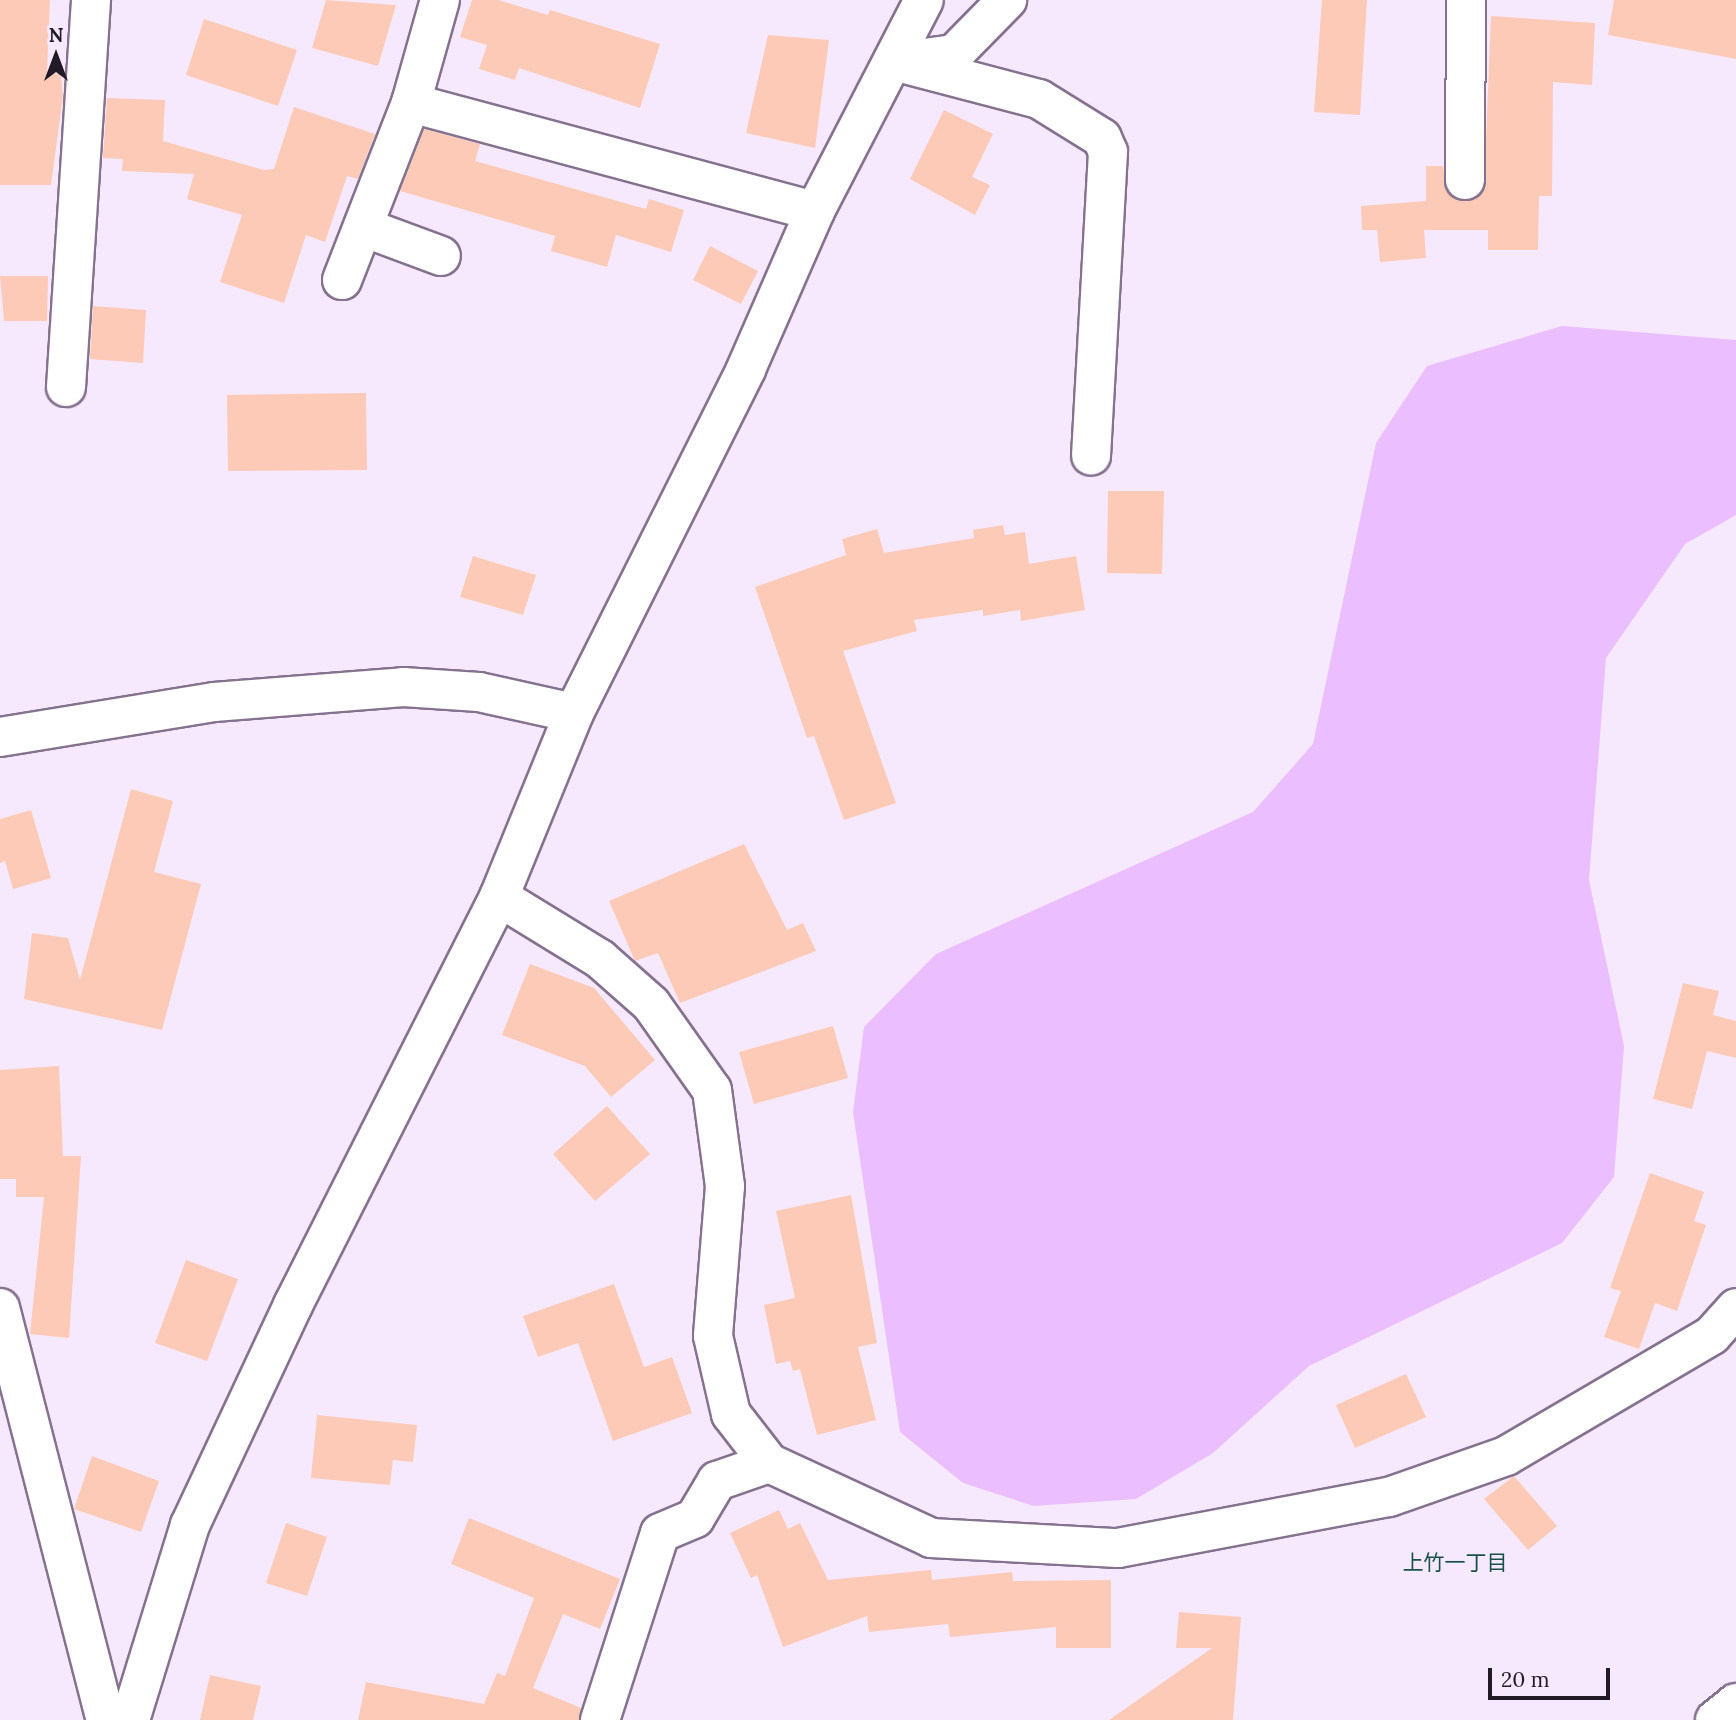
<!DOCTYPE html>
<html>
<head>
<meta charset="utf-8">
<style>
  body { margin:0 }
  #map { position:relative; width:1736px; height:1720px; overflow:hidden; background:#f6e9fd; font-family:Lora,"Noto Sans JP",serif }
  div>[style] { position:absolute }
  .green>* { inset:0; background:#eabeff }
  .building>* { inset:0; background:#fccab6 }
  .roads { filter:drop-shadow(2px 0 #85728f) drop-shadow(-2px 0 #85728f) drop-shadow(0 2px #85728f) drop-shadow(0 -2px #85728f) }
  .minor>* { height:38px; margin:-19px; padding:0 19px; transform-origin:19px; border-radius:19px; background:#fff }
  .tertiary>* { height:38px; margin:-19px; padding:0 19px; transform-origin:19px; border-radius:19px; background:#fff }
  .trunk>* { height:38px; margin:-19px; padding:0 19px; transform-origin:19px; border-radius:19px; background:#fff }
  span { translate:-50% -50%; white-space:nowrap; text-align:center; line-height:1.15; -webkit-text-stroke:5px #f6e9fd; paint-order:stroke }
  .neighbourhood-label { font-size:21px; color:#185149 }
  .north { position:absolute; left:21px; top:21px; width:70px; height:70px; -webkit-text-stroke:5px #f6e9fd; paint-order:stroke; rotate:0deg; font-size:19px; font-weight:700; line-height:28px; text-align:center; color:#221a26 }
  .north::after { content:''; display:block; margin:auto; width:24px; height:32px; background:#221a26; clip-path:polygon(50% 0,100% 100%,50% 72%,0 100%) }
  .scale { position:absolute; left:1488px; top:1668px; width:122px; height:32px; box-sizing:border-box; border:4px solid #221a26; border-top:0; padding-left:9px; font-size:21px; line-height:24px; white-space:nowrap; color:#221a26; -webkit-text-stroke:5px #f6e9fd; paint-order:stroke }
</style>
</head>
<body>
<div id="map">
  <div class="green">
    <i style="clip-path:polygon(1562px 326px,1736px 340px,1736px 515px,1685px 544px,1606px 658px,1589px 880px,1624px 1046px,1614px 1177px,1562px 1243px,1309px 1366px,1213px 1453px,1136px 1499px,1034px 1506px,963px 1483px,900px 1432px,853px 1112px,864px 1027px,936px 954px,1253px 812px,1313px 744px,1376px 443px,1427px 366px)"></i>
  </div>
  <div class="building">
    <i style="clip-path:polygon(0 0,50px 0,47px 73px,61px 74px,63px 96px,51px 185px,0 185px)"></i>
    <i style="clip-path:polygon(326px 0,396px 5px,378px 66px,312px 48px)"></i>
    <i style="clip-path:polygon(472px 0,498px 0,548px 15px,550px 10px,660px 44px,640px 108px,519px 68px,515px 80px,479px 69px,487px 45px,460px 37px)"></i>
    <i style="clip-path:polygon(1322px 0,1367px 0,1360px 115px,1314px 112px)"></i>
    <i style="clip-path:polygon(1614px 0,1736px 0,1736px 59px,1608px 35px)"></i>
    <i style="clip-path:polygon(1491px 16px,1595px 23px,1592px 85px,1553px 82px,1552px 196px,1539px 196px,1538px 250px,1488px 250px,1488px 230px,1424px 230px,1426px 258px,1380px 262px,1377px 230px,1362px 230px,1361px 206px,1426px 201px,1426px 166px,1443px 166px,1446px 190px,1455px 199px,1475px 199px,1484px 190px)"></i>
    <i style="clip-path:polygon(204px 19px,297px 50px,278px 106px,186px 75px)"></i>
    <i style="clip-path:polygon(768px 35px,829px 40px,815px 148px,746px 133px)"></i>
    <i style="clip-path:polygon(107px 98px,165px 100px,163px 141px,264px 170px,274px 169px,294px 107px,375px 134px,358px 179px,347px 176px,325px 242px,306px 235px,284px 303px,220px 282px,242px 215px,187px 199px,194px 174px,122px 171px,123px 159px,103px 158px)"></i>
    <i style="clip-path:polygon(944px 110px,993px 134px,972px 177px,990px 185px,975px 215px,910px 179px)"></i>
    <i style="clip-path:polygon(424px 129px,480px 144px,475px 161px,646px 209px,649px 199px,684px 210px,671px 252px,616px 235px,607px 267px,551px 251px,555px 236px,400px 191px)"></i>
    <i style="clip-path:polygon(710px 246px,758px 271px,741px 304px,693px 280px)"></i>
    <i style="clip-path:polygon(0 276px,48px 276px,47px 321px,4px 321px)"></i>
    <i style="clip-path:polygon(93px 306px,146px 310px,143px 363px,90px 359px)"></i>
    <i style="clip-path:polygon(366px 393px,367px 470px,228px 471px,227px 395px)"></i>
    <i style="clip-path:polygon(1108px 491px,1164px 491px,1162px 574px,1107px 573px)"></i>
    <i style="clip-path:polygon(1003px 525px,1005px 535px,1025px 532px,1029px 564px,1076px 556px,1085px 610px,1021px 621px,1020px 610px,983px 616px,983px 610px,914px 620px,917px 631px,843px 651px,896px 803px,844px 820px,814px 736px,807px 738px,755px 587px,846px 555px,842px 539px,877px 529px,884px 553px,974px 538px,973px 530px)"></i>
    <i style="clip-path:polygon(473px 556px,536px 575px,523px 615px,460px 597px)"></i>
    <i style="clip-path:polygon(131px 789px,173px 801px,154px 872px,201px 884px,162px 1030px,24px 999px,32px 933px,68px 938px,80px 980px)"></i>
    <i style="clip-path:polygon(31px 810px,51px 878px,13px 889px,5px 861px,0 863px,0 819px)"></i>
    <i style="clip-path:polygon(744px 844px,787px 930px,803px 923px,816px 951px,680px 1003px,658px 953px,635px 961px,609px 901px)"></i>
    <i style="clip-path:polygon(530px 964px,594px 988px,655px 1060px,611px 1097px,585px 1066px,502px 1035px)"></i>
    <i style="clip-path:polygon(1683px 983px,1719px 991px,1713px 1015px,1736px 1021px,1736px 1058px,1707px 1051px,1692px 1109px,1653px 1099px)"></i>
    <i style="clip-path:polygon(833px 1026px,848px 1078px,754px 1104px,739px 1052px)"></i>
    <i style="clip-path:polygon(59px 1066px,63px 1156px,81px 1156px,69px 1338px,30px 1334px,44px 1197px,16px 1197px,16px 1179px,0 1179px,0 1070px)"></i>
    <i style="clip-path:polygon(607px 1106px,650px 1154px,595px 1201px,553px 1154px)"></i>
    <i style="clip-path:polygon(1650px 1173px,1704px 1192px,1694px 1221px,1706px 1225px,1677px 1311px,1655px 1303px,1639px 1349px,1604px 1337px,1621px 1291px,1610px 1288px)"></i>
    <i style="clip-path:polygon(851px 1195px,877px 1343px,858px 1347px,876px 1420px,817px 1435px,800px 1369px,793px 1371px,790px 1361px,776px 1364px,764px 1305px,795px 1298px,776px 1211px)"></i>
    <i style="clip-path:polygon(186px 1260px,238px 1279px,207px 1361px,155px 1343px)"></i>
    <i style="clip-path:polygon(614px 1284px,644px 1367px,672px 1357px,692px 1413px,613px 1441px,578px 1343px,538px 1357px,523px 1316px)"></i>
    <i style="clip-path:polygon(1406px 1374px,1426px 1417px,1355px 1448px,1336px 1405px)"></i>
    <i style="clip-path:polygon(317px 1415px,417px 1425px,413px 1462px,393px 1460px,390px 1485px,311px 1478px)"></i>
    <i style="clip-path:polygon(92px 1456px,159px 1481px,141px 1532px,74px 1509px)"></i>
    <i style="clip-path:polygon(1514px 1476px,1557px 1526px,1528px 1550px,1484px 1499px)"></i>
    <i style="clip-path:polygon(779px 1510px,788px 1529px,800px 1523px,828px 1580px,931px 1570px,932px 1580px,1012px 1572px,1013px 1581px,1111px 1580px,1111px 1648px,1056px 1648px,1056px 1627px,950px 1637px,948px 1624px,869px 1632px,867px 1616px,783px 1647px,757px 1575px,751px 1578px,730px 1533px)"></i>
    <i style="clip-path:polygon(469px 1518px,620px 1579px,600px 1629px,563px 1614px,533px 1688px,581px 1708px,579px 1720px,358px 1720px,366px 1682px,484px 1704px,497px 1673px,505px 1676px,534px 1598px,451px 1564px)"></i>
    <i style="clip-path:polygon(286px 1523px,327px 1537px,307px 1596px,266px 1583px)"></i>
    <i style="clip-path:polygon(1179px 1612px,1241px 1617px,1233px 1720px,1109px 1720px,1212px 1648px,1176px 1648px)"></i>
    <i style="clip-path:polygon(210px 1675px,261px 1686px,253px 1720px,200px 1720px)"></i>
  </div>
  <div class="roads">
    <div class="minor">
      <i style="left:910px;top:60px;width:44px;rotate:-7.8deg"></i>
      <i style="left:954px;top:54px;width:76px;rotate:-45.5deg"></i>
      <i style="left:898px;top:62px;width:146px;rotate:14.7deg"></i>
      <i style="left:1039px;top:99px;width:74px;rotate:31.8deg"></i>
      <i style="left:1102px;top:138px;width:15px;rotate:67deg"></i>
      <i style="left:1108px;top:152px;width:304px;rotate:93.2deg"></i>
      <i style="left:411px;top:103px;width:418px;rotate:15deg"></i>
      <i style="left:1465px;top:180px;width:180px;rotate:-89.7deg"></i>
      <i style="left:363px;top:227px;width:83px;rotate:20.4deg"></i>
      <i style="left:342px;top:280px;width:190px;rotate:-68.7deg"></i>
      <i style="left:411px;top:103px;width:107px;rotate:-74.3deg"></i>
      <i style="left:66px;top:387px;width:388px;rotate:-86.3deg"></i>
      <i style="left:499px;top:897px;width:119px;rotate:31.5deg"></i>
      <i style="left:600px;top:959px;width:68px;rotate:41.4deg"></i>
      <i style="left:651px;top:1004px;width:105px;rotate:54.7deg"></i>
      <i style="left:712px;top:1090px;width:97px;rotate:82.3deg"></i>
      <i style="left:725px;top:1186px;width:150px;rotate:94.6deg"></i>
      <i style="left:713px;top:1336px;width:80px;rotate:77deg"></i>
      <i style="left:731px;top:1414px;width:62px;rotate:52.2deg"></i>
      <i style="left:769px;top:1463px;width:179px;rotate:24.8deg"></i>
      <i style="left:931px;top:1538px;width:187px;rotate:3.1deg"></i>
      <i style="left:1118px;top:1548px;width:276px;rotate:-10.7deg"></i>
      <i style="left:1389px;top:1497px;width:124px;rotate:-19.3deg"></i>
      <i style="left:1506px;top:1456px;width:239px;rotate:-30.4deg"></i>
      <i style="left:1712px;top:1335px;width:36px;rotate:-48deg"></i>
      <i style="left:0;top:1308px;width:425px;rotate:75.6deg"></i>
      <i style="left:600px;top:1720px;width:196px;rotate:-72.2deg"></i>
      <i style="left:660px;top:1533px;width:38px;rotate:-23deg"></i>
      <i style="left:695px;top:1518px;width:43px;rotate:-59.3deg"></i>
      <i style="left:717px;top:1481px;width:55px;rotate:-19.1deg"></i>
    </div>
    <div class="tertiary">
      <i style="left:0;top:737px;width:217px;rotate:-9.3deg"></i>
      <i style="left:214px;top:702px;width:190px;rotate:-4.5deg"></i>
      <i style="left:403px;top:687px;width:76px;rotate:3.8deg"></i>
      <i style="left:479px;top:692px;width:97px;rotate:12.5deg"></i>
      <i style="left:130px;top:1720px;width:204px;rotate:-72.9deg"></i>
      <i style="left:190px;top:1525px;width:243px;rotate:-64.9deg"></i>
      <i style="left:293px;top:1305px;width:457px;rotate:-63.2deg"></i>
      <i style="left:499px;top:897px;width:199px;rotate:-67.8deg"></i>
      <i style="left:574px;top:713px;width:385px;rotate:-63.4deg"></i>
      <i style="left:746px;top:369px;width:172px;rotate:-66.4deg"></i>
      <i style="left:815px;top:211px;width:237px;rotate:-62.7deg"></i>
    </div>
    <div class="trunk">
      <i style="left:1715px;top:1720px;width:27px;rotate:-39deg"></i>
    </div>
  </div>
  <div class="neighbourhood-label">
    <span style="left:1455px;top:1563px">上竹一丁目</span>
  </div>
  <div class="north">N</div>
  <div class="scale">20 m</div>
</div>
</body>
</html>
